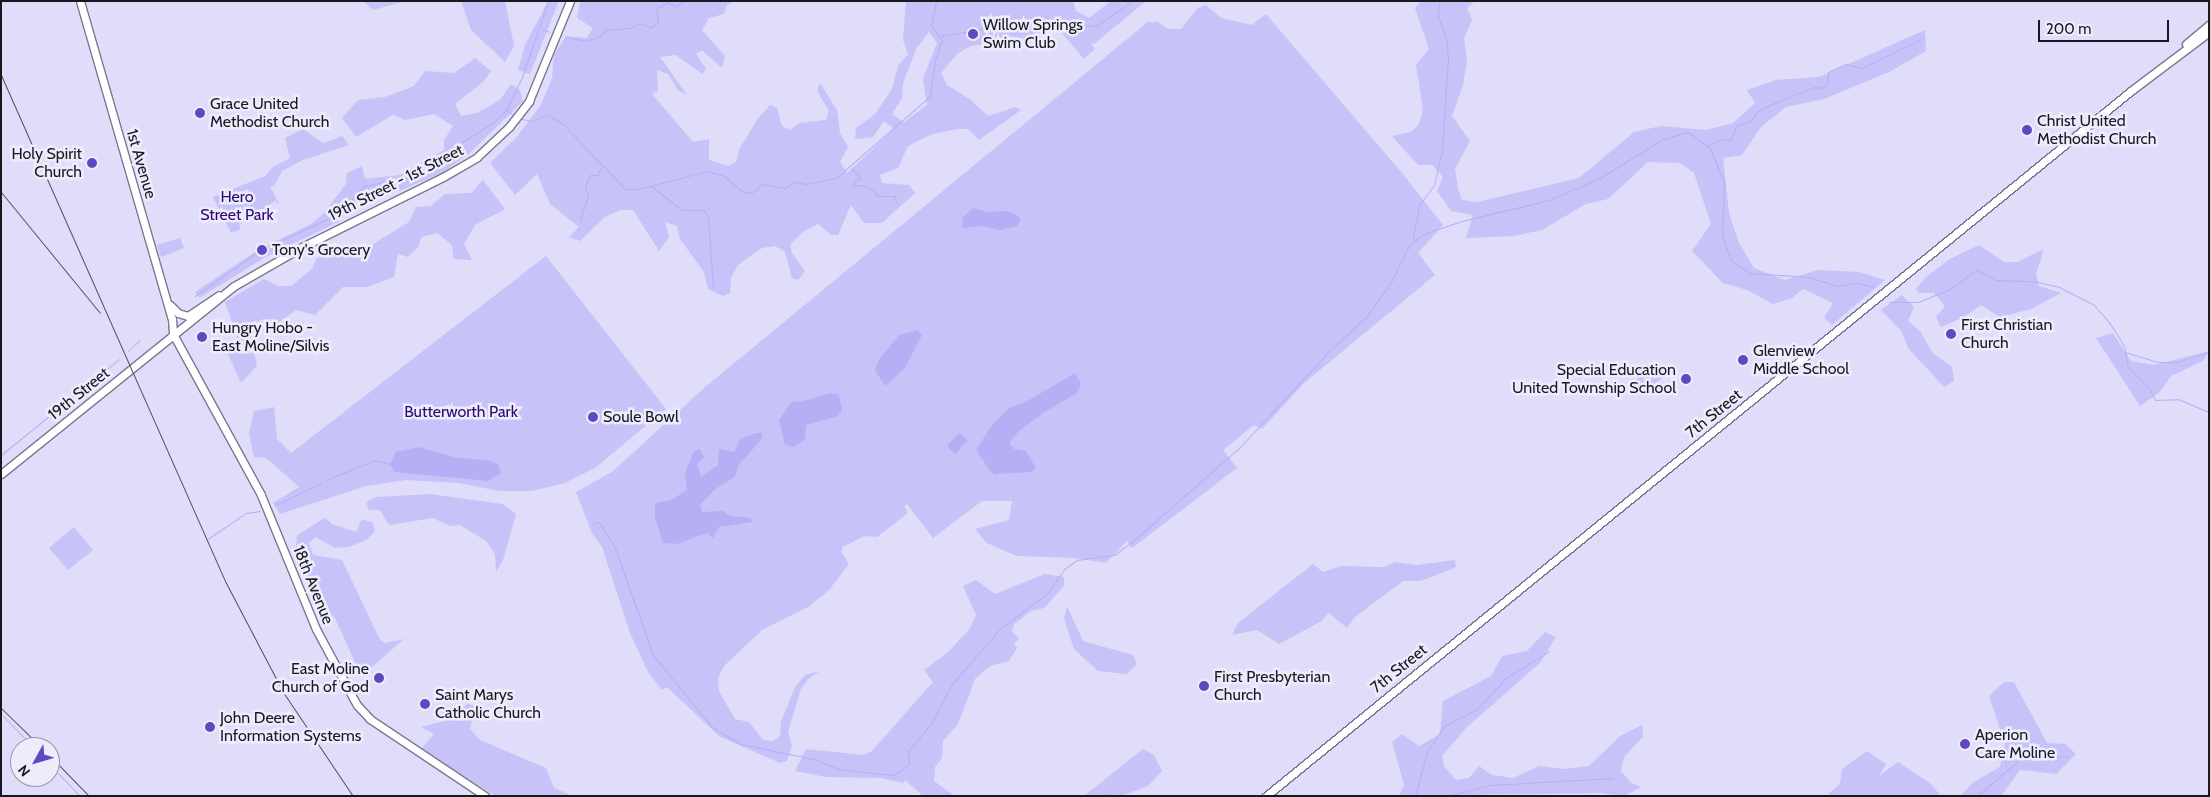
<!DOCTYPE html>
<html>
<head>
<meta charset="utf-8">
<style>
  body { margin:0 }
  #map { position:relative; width:2210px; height:797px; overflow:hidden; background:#dfddf9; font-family:Cabin,sans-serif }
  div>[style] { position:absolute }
  .green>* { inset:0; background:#c7c2f8 }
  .water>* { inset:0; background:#b6aff6 }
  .stream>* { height:1px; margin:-0.5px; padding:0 0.5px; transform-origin:0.5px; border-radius:0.5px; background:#b6aff6 }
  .roads { filter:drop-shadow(1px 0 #797790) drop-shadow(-1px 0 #797790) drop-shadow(0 1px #797790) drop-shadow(0 -1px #797790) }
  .major>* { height:7px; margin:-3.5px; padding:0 3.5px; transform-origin:3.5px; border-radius:3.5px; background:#fff }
  .rail>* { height:1px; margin:-0.5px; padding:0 0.5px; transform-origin:0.5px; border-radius:0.5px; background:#4f4f5d }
  .dots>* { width:14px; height:14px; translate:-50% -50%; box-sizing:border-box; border:2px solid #edecfd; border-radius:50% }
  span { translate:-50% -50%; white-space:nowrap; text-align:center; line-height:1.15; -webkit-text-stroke:5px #edecfd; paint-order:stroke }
  .poi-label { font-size:16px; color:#181821 }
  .left { translate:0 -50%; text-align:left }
  .right { translate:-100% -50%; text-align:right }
  .street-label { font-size:16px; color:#181821 }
  .park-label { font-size:16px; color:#2f0971 }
  .frame { position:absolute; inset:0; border:2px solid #181821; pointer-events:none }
  .north { position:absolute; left:10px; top:737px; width:50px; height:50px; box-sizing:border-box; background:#edecfd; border:1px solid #9897a5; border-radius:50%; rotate:231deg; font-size:14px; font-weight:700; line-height:20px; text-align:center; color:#181821 }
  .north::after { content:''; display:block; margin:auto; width:18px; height:22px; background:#6247c0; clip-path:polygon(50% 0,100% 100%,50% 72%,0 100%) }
  .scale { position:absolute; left:2038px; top:20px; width:131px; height:22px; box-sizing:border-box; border:2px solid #181821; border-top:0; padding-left:6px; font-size:15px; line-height:18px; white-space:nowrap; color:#181821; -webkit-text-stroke:4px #edecfd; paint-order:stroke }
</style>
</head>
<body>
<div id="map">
  <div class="green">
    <i style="clip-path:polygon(363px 1px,406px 1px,373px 10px)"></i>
    <i style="clip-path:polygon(461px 1px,505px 1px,514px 46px,505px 62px,471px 30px)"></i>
    <i style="clip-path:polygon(548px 1px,559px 1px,530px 74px,518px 70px,525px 45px)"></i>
    <i style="clip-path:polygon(evenodd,580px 1px,735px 1px,727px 5px,724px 14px,709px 18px,702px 30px,725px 56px,722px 68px,702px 50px,696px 54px,706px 69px,702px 74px,676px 55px,660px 57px,687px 95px,678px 90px,668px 74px,657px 70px,658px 91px,652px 94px,693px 142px,709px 139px,709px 160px,728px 166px,736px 162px,740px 148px,757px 120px,770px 105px,777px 108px,782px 126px,790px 130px,799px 123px,826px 120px,829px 111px,817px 91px,820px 83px,837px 110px,840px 133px,848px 147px,840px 162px,847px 173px,894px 129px,884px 121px,873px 137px,855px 139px,856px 128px,875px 114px,892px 89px,898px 66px,908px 54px,903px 40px,906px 1px,1073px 1px,1076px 11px,1089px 18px,1111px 1px,1146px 1px,1094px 44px,1090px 42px,1095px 49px,1084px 59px,1057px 27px,1048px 28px,1030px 40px,1010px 36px,999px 42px,971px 46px,958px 53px,941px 73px,947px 85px,971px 100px,988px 116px,1016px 107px,1021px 110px,979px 140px,968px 129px,958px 129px,932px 134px,908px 146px,898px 168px,880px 175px,882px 183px,909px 185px,915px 193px,882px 223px,864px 223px,851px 205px,838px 235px,831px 235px,818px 224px,803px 232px,790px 245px,792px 253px,805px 271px,798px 280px,792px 278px,785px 252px,775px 246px,762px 248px,738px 265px,731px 278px,730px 293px,723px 296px,708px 289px,704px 272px,680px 239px,677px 226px,665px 222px,669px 237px,659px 251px,633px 210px,620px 210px,605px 217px,580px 241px,569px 237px,579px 227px,550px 204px,537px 174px,515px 195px,490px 163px,516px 138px,540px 106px,552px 79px,554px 55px,566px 36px,587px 38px,593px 28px,577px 18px,580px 1px,929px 32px,937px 43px,923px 79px,927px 105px,904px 122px,892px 114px,902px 98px,903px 83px,916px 49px,929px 32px)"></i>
    <i style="clip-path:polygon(1421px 1px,1475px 1px,1467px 8px,1472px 20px,1464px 38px,1467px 61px,1463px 85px,1452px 116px,1470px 141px,1455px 169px,1458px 189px,1462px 200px,1477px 202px,1579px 178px,1634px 132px,1661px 126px,1706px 130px,1733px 123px,1755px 103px,1747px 90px,1776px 80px,1819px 77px,1925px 30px,1926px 51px,1889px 72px,1824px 99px,1786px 107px,1761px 127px,1742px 155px,1723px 158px,1729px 213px,1739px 243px,1754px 268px,1785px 280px,1818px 270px,1859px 272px,1885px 280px,1832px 325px,1824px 318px,1833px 303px,1803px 289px,1792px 298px,1773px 304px,1747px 290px,1723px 283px,1692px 251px,1711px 224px,1694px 173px,1680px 163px,1648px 162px,1608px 199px,1586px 204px,1542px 230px,1514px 236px,1466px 238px,1473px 215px,1451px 211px,1437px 191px,1443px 177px,1432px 165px,1418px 165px,1392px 136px,1411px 132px,1419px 124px,1423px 109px,1416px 65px,1429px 49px,1415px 8px)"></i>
    <i style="clip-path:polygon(1206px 5px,1221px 18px,1252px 25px,1266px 14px,1402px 173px,1443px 225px,1418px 253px,1435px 275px,1303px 384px,1262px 429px,1254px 425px,1223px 450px,1237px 468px,1132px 548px,1127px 541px,1106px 563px,1075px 558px,1017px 556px,987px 543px,975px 529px,1009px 520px,1012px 501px,982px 501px,933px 538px,907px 504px,904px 506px,908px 513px,877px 537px,864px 536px,843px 547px,841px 552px,849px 564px,829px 590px,808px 607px,762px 630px,724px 666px,718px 678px,719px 691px,735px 719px,749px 722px,763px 740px,773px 741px,780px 736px,781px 722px,795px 687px,805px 675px,820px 671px,809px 678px,801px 689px,788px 732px,792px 746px,787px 761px,780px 763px,719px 736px,667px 687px,662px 690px,648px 672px,630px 633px,602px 547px,592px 533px,576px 492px,612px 472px,704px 388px,1149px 21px,1152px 23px,1157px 21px,1168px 29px,1181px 29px,1198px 8px)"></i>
    <i style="clip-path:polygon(475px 58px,491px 71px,483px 82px,455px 104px,461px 116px,477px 113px,500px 100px,511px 84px,520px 90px,523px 101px,469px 154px,442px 173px,399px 191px,361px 199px,338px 222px,266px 257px,199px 298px,195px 292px,258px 250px,311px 224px,322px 215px,346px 184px,347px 173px,362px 166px,365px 179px,400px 175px,444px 150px,444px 140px,453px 126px,434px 114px,405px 120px,393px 115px,356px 137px,342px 118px,358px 100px,385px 97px,414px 86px,425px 71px,454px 73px)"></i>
    <i style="clip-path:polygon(303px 129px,323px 143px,342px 136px,349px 145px,303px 160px,282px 171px,274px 186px,270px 186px,279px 204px,275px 201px,239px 225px,241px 229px,231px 233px,213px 197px,265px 176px,273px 167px,290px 158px,285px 138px)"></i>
    <i style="clip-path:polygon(483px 180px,505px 209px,475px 225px,464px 244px,472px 260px,454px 259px,452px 245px,437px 233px,421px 237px,419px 246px,408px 257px,398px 254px,394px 277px,367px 287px,343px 287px,315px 315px,296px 310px,275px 325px,262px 319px,249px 328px,257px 366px,241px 383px,227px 352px,239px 342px,225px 302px,264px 279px,278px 286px,291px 286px,312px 269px,316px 259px,338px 245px,345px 252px,365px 249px,409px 222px,416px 207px,431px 206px,445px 194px,471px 193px)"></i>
    <i style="clip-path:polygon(180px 238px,184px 248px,162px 257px,160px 255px,157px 245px)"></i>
    <i style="clip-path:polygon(1979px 245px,2004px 262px,2017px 262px,2044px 249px,2036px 274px,2039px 286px,2061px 293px,2031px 309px,2000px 317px,1981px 305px,1964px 317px,1941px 327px,1936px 317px,1945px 306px,1934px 293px,1919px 293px,1916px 289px,1926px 277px,1950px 259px)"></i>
    <i style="clip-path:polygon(546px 256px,666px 409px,595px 468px,565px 483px,532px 491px,499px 491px,459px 483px,406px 480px,366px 486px,280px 514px,273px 503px,299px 487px,266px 458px,254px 457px,249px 434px,254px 411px,274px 407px,277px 439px,291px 453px)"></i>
    <i style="clip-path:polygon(1902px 295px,1914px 307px,1908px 321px,1920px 331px,1932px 352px,1952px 367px,1954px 381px,1944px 387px,1908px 348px,1902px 332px,1881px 310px)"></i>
    <i style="clip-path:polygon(2113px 333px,2131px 361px,2155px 365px,2209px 351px,2203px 361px,2171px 376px,2159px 393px,2140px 406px,2096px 338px)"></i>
    <i style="clip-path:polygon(1659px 365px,1667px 374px,1649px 388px,1643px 388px,1636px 380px,1646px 371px,1650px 376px)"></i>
    <i style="clip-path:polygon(430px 494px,503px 504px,516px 514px,503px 560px,496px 572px,495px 554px,486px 541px,460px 525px,450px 526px,433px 518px,389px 525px,380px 510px,369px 510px,366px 502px,376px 497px)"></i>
    <i style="clip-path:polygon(325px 518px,332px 524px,356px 532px,362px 519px,373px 523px,375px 531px,366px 540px,349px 547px,335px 548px,315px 537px,309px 543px,313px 555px,342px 560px,380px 640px,385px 643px,404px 639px,372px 667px,358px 669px,335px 618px,320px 604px,296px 548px,297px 535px)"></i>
    <i style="clip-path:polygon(74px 527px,93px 550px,68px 570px,49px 548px)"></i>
    <i style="clip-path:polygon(1455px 560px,1456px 567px,1421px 581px,1403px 581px,1355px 617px,1347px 628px,1329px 613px,1320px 622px,1279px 644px,1257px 630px,1232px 635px,1238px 623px,1313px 564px,1323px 572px,1341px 566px,1384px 567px,1395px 562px,1417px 565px)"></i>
    <i style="clip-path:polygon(1045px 574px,1064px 577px,1064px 586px,1044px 608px,1031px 611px,1014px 624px,1012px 631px,1019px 639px,1014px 644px,1017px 648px,1009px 661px,990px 666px,975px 679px,958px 724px,943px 741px,942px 758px,935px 767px,934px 781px,955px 796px,923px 796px,905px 780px,903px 783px,881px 778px,826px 777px,795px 771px,806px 749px,864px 755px,872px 751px,933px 682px,924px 670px,947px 653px,969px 630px,976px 615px,963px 586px,976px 580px,995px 594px)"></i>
    <i style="clip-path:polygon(1067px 606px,1083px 641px,1133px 655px,1137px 664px,1127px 674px,1098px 671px,1074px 649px,1064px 619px)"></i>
    <i style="clip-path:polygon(1545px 632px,1556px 637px,1541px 662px,1467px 727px,1442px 756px,1444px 766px,1456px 780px,1469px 778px,1479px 766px,1492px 775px,1513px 778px,1539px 766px,1563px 769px,1589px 766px,1620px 736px,1642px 725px,1643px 737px,1624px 757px,1621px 771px,1630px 782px,1641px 787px,1624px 796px,1599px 793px,1399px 796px,1404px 785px,1392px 742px,1402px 734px,1419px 746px,1440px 734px,1443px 701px,1491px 676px,1502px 656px,1527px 651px)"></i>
    <i style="clip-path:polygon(2004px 682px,2014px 682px,2047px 743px,2065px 744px,2076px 754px,2056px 774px,2020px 770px,2001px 796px,1961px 796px,1972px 783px,2000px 767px,2005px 744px,1989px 696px)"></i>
    <i style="clip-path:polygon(468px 704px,475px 706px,470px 729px,480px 740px,546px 768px,554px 788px,573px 796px,496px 796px,420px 750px,434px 734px,421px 727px,444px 721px)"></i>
    <i style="clip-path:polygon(1143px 749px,1154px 755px,1162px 771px,1148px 786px,1121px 796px,1084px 796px)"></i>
    <i style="clip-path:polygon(1867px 751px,1886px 764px,1879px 776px,1898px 762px,1931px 784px,1941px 796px,1826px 796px,1840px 784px,1842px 769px)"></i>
  </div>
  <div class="water">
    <i style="clip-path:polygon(973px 208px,988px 212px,1006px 211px,1017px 215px,1021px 220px,1017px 226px,1000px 230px,982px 226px,962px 228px,963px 217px)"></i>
    <i style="clip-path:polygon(917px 330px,922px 335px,905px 368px,885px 386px,875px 370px,878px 361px,899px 335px)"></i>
    <i style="clip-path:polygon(1075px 373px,1081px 384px,1077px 393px,1043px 413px,1018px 432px,1009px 443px,1014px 449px,1026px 451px,1036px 468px,1031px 472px,995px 474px,990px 471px,976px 450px,992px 425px,1010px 407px,1024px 403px)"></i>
    <i style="clip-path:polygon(831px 393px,839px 395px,842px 410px,838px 416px,806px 425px,805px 439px,793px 447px,785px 445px,779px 420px,792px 401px,800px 402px)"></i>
    <i style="clip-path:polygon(756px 433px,762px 433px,762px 439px,738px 466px,735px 477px,715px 489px,700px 505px,702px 512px,723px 511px,730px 516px,751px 518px,752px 522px,719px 527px,713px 538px,707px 533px,677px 544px,663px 543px,655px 517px,655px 503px,671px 500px,687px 490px,685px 473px,694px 451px,700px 449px,704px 458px,697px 464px,701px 477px,718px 465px,719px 449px,734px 452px,740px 439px)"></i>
    <i style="clip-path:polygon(959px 433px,968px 440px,955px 454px,947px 446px)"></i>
    <i style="clip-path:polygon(419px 447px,453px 457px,491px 461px,498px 464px,501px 473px,488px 481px,394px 472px,390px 464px,396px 452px)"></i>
  </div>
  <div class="stream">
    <i style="left:1076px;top:25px;width:20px;rotate:3deg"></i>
    <i style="left:1096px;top:26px;width:44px;rotate:-34.8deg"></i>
    <i style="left:541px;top:29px;width:9px;rotate:18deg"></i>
    <i style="left:941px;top:36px;width:41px;rotate:-9.9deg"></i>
    <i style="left:981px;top:29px;width:9px;rotate:-41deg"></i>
    <i style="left:988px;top:23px;width:45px;rotate:2.5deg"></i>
    <i style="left:1033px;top:25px;width:16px;rotate:-14deg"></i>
    <i style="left:565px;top:37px;width:20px;rotate:11deg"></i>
    <i style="left:585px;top:41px;width:14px;rotate:-17deg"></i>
    <i style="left:598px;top:37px;width:11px;rotate:-41deg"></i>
    <i style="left:606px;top:30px;width:24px;rotate:-5deg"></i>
    <i style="left:630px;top:28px;width:12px;rotate:-24deg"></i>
    <i style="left:641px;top:23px;width:11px;rotate:27deg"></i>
    <i style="left:651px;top:28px;width:9px;rotate:-41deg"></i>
    <i style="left:658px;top:22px;width:13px;rotate:-99deg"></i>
    <i style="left:656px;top:9px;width:13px;rotate:-32deg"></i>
    <i style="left:667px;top:2px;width:9px;rotate:27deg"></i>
    <i style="left:675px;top:6px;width:10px;rotate:-29deg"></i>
    <i style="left:506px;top:110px;width:11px;rotate:34deg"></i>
    <i style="left:518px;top:118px;width:13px;rotate:13deg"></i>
    <i style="left:531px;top:121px;width:17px;rotate:-21deg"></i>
    <i style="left:547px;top:115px;width:18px;rotate:29deg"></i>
    <i style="left:563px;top:124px;width:90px;rotate:46.4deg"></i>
    <i style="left:625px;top:189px;width:14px"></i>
    <i style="left:639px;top:189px;width:70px;rotate:-14.8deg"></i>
    <i style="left:707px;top:171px;width:18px;rotate:16deg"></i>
    <i style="left:724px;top:176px;width:23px;rotate:41deg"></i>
    <i style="left:741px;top:191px;width:11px;rotate:10deg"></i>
    <i style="left:752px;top:193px;width:13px;rotate:-42deg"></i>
    <i style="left:762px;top:184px;width:23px;rotate:10deg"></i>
    <i style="left:785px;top:188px;width:11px;rotate:-34deg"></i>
    <i style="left:794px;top:182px;width:13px;rotate:9deg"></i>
    <i style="left:807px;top:184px;width:30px;rotate:-12deg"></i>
    <i style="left:836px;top:178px;width:125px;rotate:-41.1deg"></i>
    <i style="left:930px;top:96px;width:36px;rotate:-82deg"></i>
    <i style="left:935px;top:60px;width:21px;rotate:-71deg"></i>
    <i style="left:942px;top:40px;width:19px;rotate:-126deg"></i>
    <i style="left:931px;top:25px;width:25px;rotate:-78deg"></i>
    <i style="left:1708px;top:145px;width:15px;rotate:-23deg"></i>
    <i style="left:1722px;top:139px;width:8px;rotate:14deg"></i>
    <i style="left:1730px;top:141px;width:17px;rotate:-66deg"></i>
    <i style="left:1737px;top:125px;width:14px;rotate:-17deg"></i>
    <i style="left:1750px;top:121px;width:13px;rotate:-51deg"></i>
    <i style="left:1758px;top:111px;width:16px;rotate:-27deg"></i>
    <i style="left:1772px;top:104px;width:45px;rotate:-22deg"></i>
    <i style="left:1814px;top:87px;width:6px;rotate:9deg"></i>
    <i style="left:1820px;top:88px;width:8px;rotate:-30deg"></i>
    <i style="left:1827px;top:84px;width:12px;rotate:-85deg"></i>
    <i style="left:1828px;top:72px;width:19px;rotate:-25deg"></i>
    <i style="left:1845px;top:64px;width:17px;rotate:13deg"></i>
    <i style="left:1862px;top:68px;width:66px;rotate:-26.2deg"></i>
    <i style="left:851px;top:168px;width:14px;rotate:45deg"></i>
    <i style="left:861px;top:178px;width:7px;rotate:153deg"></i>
    <i style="left:855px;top:181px;width:5px;rotate:112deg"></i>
    <i style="left:853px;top:186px;width:9px;rotate:-6deg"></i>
    <i style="left:862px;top:185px;width:12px;rotate:24deg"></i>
    <i style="left:873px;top:190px;width:7px;rotate:56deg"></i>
    <i style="left:877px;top:196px;width:18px"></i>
    <i style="left:895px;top:196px;width:7px;rotate:82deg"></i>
    <i style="left:651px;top:186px;width:39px;rotate:38deg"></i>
    <i style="left:682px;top:210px;width:22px"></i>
    <i style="left:704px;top:210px;width:9px;rotate:63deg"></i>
    <i style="left:708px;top:218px;width:69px;rotate:85.9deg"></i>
    <i style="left:580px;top:220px;width:25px;rotate:-72deg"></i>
    <i style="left:588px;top:196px;width:9px;rotate:-108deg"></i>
    <i style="left:585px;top:187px;width:13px;rotate:-67deg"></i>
    <i style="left:590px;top:175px;width:8px"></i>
    <i style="left:598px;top:175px;width:9px;rotate:-69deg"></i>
    <i style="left:1413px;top:239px;width:35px;rotate:-80deg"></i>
    <i style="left:1419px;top:205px;width:25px;rotate:-53deg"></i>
    <i style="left:1434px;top:185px;width:36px;rotate:-77deg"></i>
    <i style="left:1442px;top:150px;width:93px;rotate:-86.3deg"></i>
    <i style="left:1448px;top:57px;width:19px;rotate:-96deg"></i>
    <i style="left:1446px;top:38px;width:23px;rotate:-110deg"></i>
    <i style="left:1438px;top:16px;width:15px;rotate:-86deg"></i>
    <i style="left:195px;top:296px;width:80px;rotate:-35.3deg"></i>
    <i style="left:260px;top:250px;width:86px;rotate:-24.8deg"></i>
    <i style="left:338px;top:214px;width:38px;rotate:-47deg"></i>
    <i style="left:364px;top:186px;width:46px;rotate:-11.3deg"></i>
    <i style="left:409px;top:177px;width:103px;rotate:-33.1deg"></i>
    <i style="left:495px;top:121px;width:16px;rotate:-45deg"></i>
    <i style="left:506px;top:110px;width:37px;rotate:-64deg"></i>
    <i style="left:522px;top:77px;width:80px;rotate:-71.1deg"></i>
    <i style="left:1889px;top:302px;width:28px"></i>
    <i style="left:1918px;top:302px;width:32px;rotate:-22deg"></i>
    <i style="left:1948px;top:290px;width:35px;rotate:-35deg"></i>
    <i style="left:1977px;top:270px;width:21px;rotate:28deg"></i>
    <i style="left:1996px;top:280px;width:37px;rotate:2deg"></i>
    <i style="left:2033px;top:281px;width:27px;rotate:13deg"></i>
    <i style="left:2059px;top:287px;width:39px;rotate:27deg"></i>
    <i style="left:2094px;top:305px;width:23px;rotate:49deg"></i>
    <i style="left:2109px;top:322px;width:28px;rotate:58deg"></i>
    <i style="left:2124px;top:346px;width:21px;rotate:79deg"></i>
    <i style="left:2128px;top:367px;width:30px;rotate:45deg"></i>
    <i style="left:2149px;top:388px;width:13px;rotate:63deg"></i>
    <i style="left:2155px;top:400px;width:23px;rotate:-2deg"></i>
    <i style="left:2178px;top:399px;width:34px;rotate:23deg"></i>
    <i style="left:128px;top:351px;width:16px;rotate:-43deg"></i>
    <i style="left:2125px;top:352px;width:34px;rotate:17deg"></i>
    <i style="left:2157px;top:362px;width:20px"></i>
    <i style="left:2177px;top:362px;width:32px;rotate:-18deg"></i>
    <i style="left:1px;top:455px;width:152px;rotate:-39.1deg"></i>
    <i style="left:326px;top:480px;width:53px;rotate:-22.2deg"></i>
    <i style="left:375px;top:460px;width:16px;rotate:15deg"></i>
    <i style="left:275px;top:505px;width:51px;rotate:-25.6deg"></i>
    <i style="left:592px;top:524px;width:7px;rotate:-16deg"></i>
    <i style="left:599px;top:522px;width:31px;rotate:58deg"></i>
    <i style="left:615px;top:548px;width:114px;rotate:70.4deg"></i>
    <i style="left:653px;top:655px;width:93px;rotate:50.7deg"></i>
    <i style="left:712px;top:727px;width:33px;rotate:31deg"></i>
    <i style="left:740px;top:744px;width:76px;rotate:11.5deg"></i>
    <i style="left:814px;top:759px;width:27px;rotate:22deg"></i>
    <i style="left:839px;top:769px;width:54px;rotate:6.3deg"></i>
    <i style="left:893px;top:775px;width:19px;rotate:-32deg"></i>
    <i style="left:909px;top:765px;width:14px;rotate:-94deg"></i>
    <i style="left:908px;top:751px;width:39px;rotate:-50deg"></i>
    <i style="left:933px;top:721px;width:42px;rotate:-62.8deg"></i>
    <i style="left:952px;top:684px;width:73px;rotate:-48.9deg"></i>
    <i style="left:1000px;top:629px;width:60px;rotate:-36.9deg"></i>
    <i style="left:1048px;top:593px;width:29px;rotate:-56deg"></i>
    <i style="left:1064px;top:569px;width:16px;rotate:-35deg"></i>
    <i style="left:1077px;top:560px;width:37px;rotate:-8deg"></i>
    <i style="left:1114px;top:555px;width:24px;rotate:-36deg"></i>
    <i style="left:1133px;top:541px;width:141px;rotate:-41.3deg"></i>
    <i style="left:1239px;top:448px;width:132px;rotate:-47.1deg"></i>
    <i style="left:1329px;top:351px;width:52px;rotate:-42.6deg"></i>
    <i style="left:1367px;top:316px;width:42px;rotate:-54.8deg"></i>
    <i style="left:1391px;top:282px;width:40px;rotate:-63.4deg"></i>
    <i style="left:1409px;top:246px;width:18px;rotate:-41deg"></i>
    <i style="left:1423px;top:234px;width:41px;rotate:-18.4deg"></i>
    <i style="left:1462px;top:221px;width:89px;rotate:-13.6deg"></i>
    <i style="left:1549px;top:200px;width:56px;rotate:-23.3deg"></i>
    <i style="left:1600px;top:178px;width:72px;rotate:-31.9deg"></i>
    <i style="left:1661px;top:140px;width:28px;rotate:-17deg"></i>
    <i style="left:1688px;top:132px;width:27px;rotate:36deg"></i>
    <i style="left:1710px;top:148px;width:38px;rotate:68deg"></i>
    <i style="left:1724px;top:183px;width:51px;rotate:92.2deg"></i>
    <i style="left:1722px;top:234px;width:28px;rotate:72deg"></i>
    <i style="left:1731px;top:261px;width:22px;rotate:32deg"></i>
    <i style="left:1750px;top:273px;width:58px;rotate:3.9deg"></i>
    <i style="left:1808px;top:277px;width:30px;rotate:17deg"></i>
    <i style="left:1837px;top:286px;width:19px;rotate:-9deg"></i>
    <i style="left:1856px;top:283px;width:18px;rotate:13deg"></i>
    <i style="left:206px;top:540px;width:48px;rotate:-34deg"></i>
    <i style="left:246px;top:513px;width:14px;rotate:-8deg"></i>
    <i style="left:3px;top:716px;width:43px;rotate:45.9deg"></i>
    <i style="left:50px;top:765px;width:43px;rotate:45.9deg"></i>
    <i style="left:1105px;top:796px;width:4px;rotate:-34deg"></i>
    <i style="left:1415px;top:796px;width:46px;rotate:-74.7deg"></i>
    <i style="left:1427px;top:752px;width:31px;rotate:-57deg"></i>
    <i style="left:1444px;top:726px;width:37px;rotate:-27deg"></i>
    <i style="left:1477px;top:709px;width:42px;rotate:-46.9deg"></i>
    <i style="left:1506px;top:678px;width:51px;rotate:-32.1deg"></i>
    <i style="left:1447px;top:796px;width:44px;rotate:-14.3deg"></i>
    <i style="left:1490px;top:785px;width:123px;rotate:-3.3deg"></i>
    <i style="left:1977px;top:796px;width:55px;rotate:-40.6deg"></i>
    <i style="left:2019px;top:760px;width:50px;rotate:-4.6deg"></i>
  </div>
  <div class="roads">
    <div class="major">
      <i style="left:80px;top:1px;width:331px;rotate:73.9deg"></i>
      <i style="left:172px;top:319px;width:15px;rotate:86deg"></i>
      <i style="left:173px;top:334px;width:183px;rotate:61.3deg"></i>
      <i style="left:261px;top:495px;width:145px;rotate:67.7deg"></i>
      <i style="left:316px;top:629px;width:86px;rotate:61.7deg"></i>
      <i style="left:357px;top:705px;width:19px;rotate:47deg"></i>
      <i style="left:370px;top:719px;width:138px;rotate:33.8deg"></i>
      <i style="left:2186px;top:44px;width:30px;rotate:-40deg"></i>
      <i style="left:170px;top:305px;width:11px;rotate:45deg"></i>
      <i style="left:178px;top:313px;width:10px;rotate:17deg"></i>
      <i style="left:188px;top:316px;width:37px;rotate:-34deg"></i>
      <i style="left:1px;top:474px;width:299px;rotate:-38.9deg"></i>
      <i style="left:234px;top:286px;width:78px;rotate:-29.8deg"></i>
      <i style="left:302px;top:247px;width:157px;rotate:-26.4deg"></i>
      <i style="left:443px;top:177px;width:39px;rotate:-30deg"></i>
      <i style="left:477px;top:157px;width:44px;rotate:-43.2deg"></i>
      <i style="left:509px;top:127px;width:33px;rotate:-52deg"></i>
      <i style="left:529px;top:101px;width:108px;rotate:-67.7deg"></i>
      <i style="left:1266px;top:796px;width:1117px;rotate:-39.19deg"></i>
      <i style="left:2132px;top:90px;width:96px;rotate:-37deg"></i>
    </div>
  </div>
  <div class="rail">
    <i style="left:1px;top:75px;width:553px;rotate:66.12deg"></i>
    <i style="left:225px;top:581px;width:125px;rotate:62.4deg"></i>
    <i style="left:283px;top:692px;width:125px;rotate:56.1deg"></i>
    <i style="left:1px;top:192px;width:156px;rotate:50.7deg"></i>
    <i style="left:1px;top:708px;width:56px;rotate:44.3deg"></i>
    <i style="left:50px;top:756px;width:56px;rotate:45.7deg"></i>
  </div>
  <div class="dots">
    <i style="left:973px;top:34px;background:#6247c0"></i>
    <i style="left:200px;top:113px;background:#6247c0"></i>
    <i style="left:2027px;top:130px;background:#6247c0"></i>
    <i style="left:92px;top:163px;background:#6247c0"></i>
    <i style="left:262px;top:250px;background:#6247c0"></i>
    <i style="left:1951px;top:334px;background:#6247c0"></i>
    <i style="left:202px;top:337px;background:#6247c0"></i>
    <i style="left:1743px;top:360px;background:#6247c0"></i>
    <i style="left:1686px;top:379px;background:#6247c0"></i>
    <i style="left:593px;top:417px;background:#6247c0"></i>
    <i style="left:379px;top:678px;background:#6247c0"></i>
    <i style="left:1204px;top:686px;background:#6247c0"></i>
    <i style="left:425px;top:704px;background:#6247c0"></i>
    <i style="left:210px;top:727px;background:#6247c0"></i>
    <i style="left:1965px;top:744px;background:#6247c0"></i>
  </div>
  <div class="poi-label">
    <span class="left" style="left:983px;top:34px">Willow Springs<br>Swim Club</span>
    <span class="left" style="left:210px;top:113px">Grace United<br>Methodist Church</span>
    <span class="left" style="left:2037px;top:130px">Christ United<br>Methodist Church</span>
    <span class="right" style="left:82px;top:163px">Holy Spirit<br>Church</span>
    <span class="left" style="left:272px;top:250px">Tony's Grocery</span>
    <span class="left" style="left:1961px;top:334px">First Christian<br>Church</span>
    <span class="left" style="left:212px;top:337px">Hungry Hobo -<br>East Moline/Silvis</span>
    <span class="left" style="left:1753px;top:360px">Glenview<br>Middle School</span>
    <span class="right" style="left:1676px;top:379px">Special Education<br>United Township School</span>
    <span class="left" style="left:603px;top:417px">Soule Bowl</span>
    <span class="right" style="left:369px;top:678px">East Moline<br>Church of God</span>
    <span class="left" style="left:1214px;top:686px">First Presbyterian<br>Church</span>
    <span class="left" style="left:435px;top:704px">Saint Marys<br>Catholic Church</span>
    <span class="left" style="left:220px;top:727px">John Deere<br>Information Systems</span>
    <span class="left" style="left:1975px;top:744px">Aperion<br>Care Moline</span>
  </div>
  <div class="street-label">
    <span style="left:141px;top:164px;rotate:74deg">1st Avenue</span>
    <span style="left:396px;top:183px;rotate:-27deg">19th Street - 1st Street</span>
    <span style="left:79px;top:394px;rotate:-39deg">19th Street</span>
    <span style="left:1714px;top:414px;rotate:-39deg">7th Street</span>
    <span style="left:313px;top:585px;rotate:68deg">18th Avenue</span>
    <span style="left:1399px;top:669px;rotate:-39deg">7th Street</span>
  </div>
  <div class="park-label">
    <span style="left:237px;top:206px">Hero<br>Street Park</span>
    <span style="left:461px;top:412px">Butterworth Park</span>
  </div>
  <div class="frame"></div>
  <div class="north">N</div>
  <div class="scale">200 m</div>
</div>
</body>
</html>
